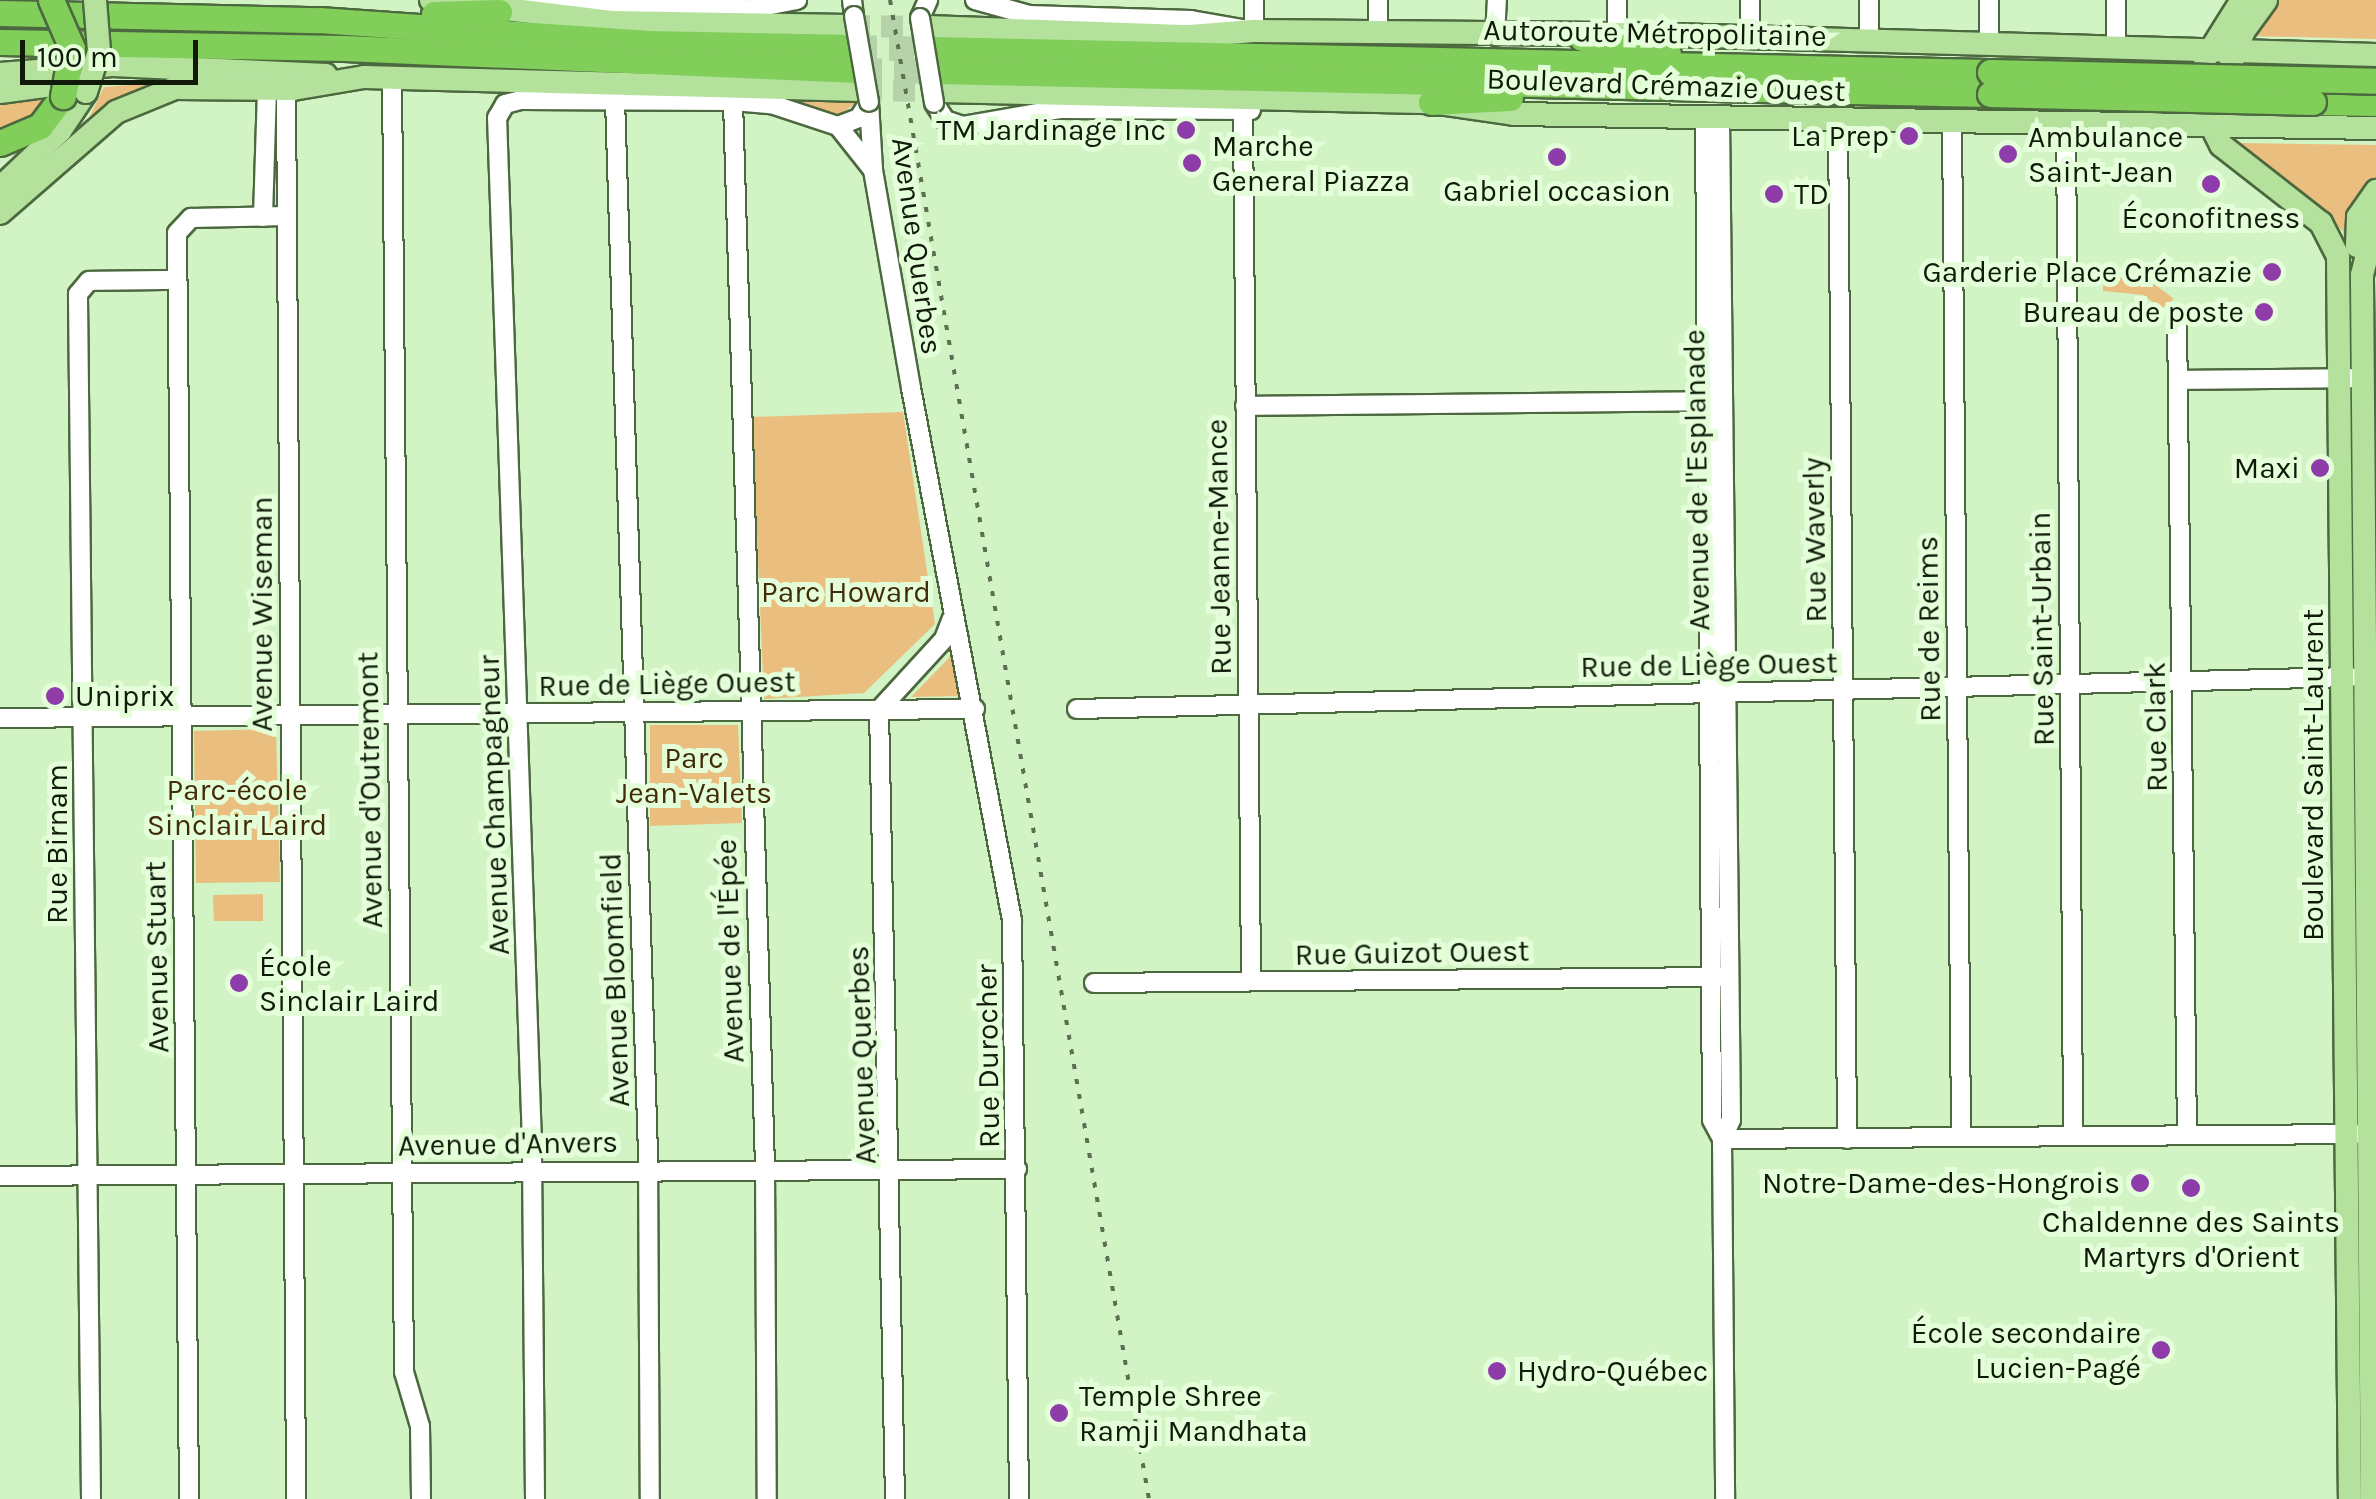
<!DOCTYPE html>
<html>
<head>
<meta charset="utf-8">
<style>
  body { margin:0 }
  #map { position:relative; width:2376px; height:1499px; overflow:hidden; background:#d2f3c4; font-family:Karla,sans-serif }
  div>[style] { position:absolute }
  .green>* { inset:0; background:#eabe7e }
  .major-tunnel>* { height:22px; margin-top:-11px; transform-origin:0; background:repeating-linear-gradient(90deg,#b5d2a8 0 22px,transparent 0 33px) }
  .highway-tunnel>* { height:25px; margin-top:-12.5px; transform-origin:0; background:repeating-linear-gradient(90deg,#b5d2a8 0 25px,transparent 0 37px) }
  .roads { filter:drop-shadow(2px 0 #4c683f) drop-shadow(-2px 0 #4c683f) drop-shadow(0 2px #4c683f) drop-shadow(0 -2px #4c683f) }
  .minor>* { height:18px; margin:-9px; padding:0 9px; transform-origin:9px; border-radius:9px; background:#fff }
  .major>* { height:22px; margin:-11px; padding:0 11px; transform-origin:11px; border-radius:11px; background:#b4e29d }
  .highway>* { height:25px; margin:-12.5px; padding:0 12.5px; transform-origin:12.5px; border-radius:12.5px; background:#82ce5b }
  .rail>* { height:4px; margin-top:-2px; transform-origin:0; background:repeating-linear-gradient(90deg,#5c6f52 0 5px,transparent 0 15px) }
  .bridges { filter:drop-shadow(2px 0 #4c683f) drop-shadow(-2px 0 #4c683f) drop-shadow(0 2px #4c683f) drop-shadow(0 -2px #4c683f) }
  .minor-bridge>* { height:18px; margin:-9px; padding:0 9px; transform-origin:9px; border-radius:9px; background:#fff }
  .major-bridge>* { height:22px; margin:-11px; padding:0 11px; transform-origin:11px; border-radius:11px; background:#b4e29d }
  .highway-bridge>* { height:25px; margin:-12.5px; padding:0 12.5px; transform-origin:12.5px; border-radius:12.5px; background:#82ce5b }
  .dots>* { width:28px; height:28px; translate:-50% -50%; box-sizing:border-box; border:5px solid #e3fed8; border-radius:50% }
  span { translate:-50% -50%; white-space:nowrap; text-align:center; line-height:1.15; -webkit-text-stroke:10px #e3fed8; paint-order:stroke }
  .street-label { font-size:30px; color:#0f1a09 }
  .poi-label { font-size:30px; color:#0f1a09 }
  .right { translate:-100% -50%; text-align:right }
  .left { translate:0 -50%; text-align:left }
  .park-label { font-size:30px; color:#422c07 }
  .scale { position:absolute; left:20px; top:40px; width:178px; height:45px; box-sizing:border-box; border:5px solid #0f1a09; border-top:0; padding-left:12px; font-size:30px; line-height:35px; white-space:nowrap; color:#0f1a09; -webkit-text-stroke:8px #e3fed8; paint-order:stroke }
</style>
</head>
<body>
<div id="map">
  <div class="green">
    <i style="clip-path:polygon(2275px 0,2376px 0,2376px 39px,2250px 36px)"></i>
    <i style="clip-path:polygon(170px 82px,129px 94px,86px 124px,104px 87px)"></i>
    <i style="clip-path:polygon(49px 96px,30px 117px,0 131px,0 103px)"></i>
    <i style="clip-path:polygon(767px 96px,858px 101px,837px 117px)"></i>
    <i style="clip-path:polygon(2237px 143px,2376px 145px,2376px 181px,2348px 238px,2352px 361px,2343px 231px)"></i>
    <i style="clip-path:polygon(2103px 275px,2149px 280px,2174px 299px,2161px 309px,2144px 295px,2103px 291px)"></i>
    <i style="clip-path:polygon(903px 412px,935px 624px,864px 693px,764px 699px,752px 417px)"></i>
    <i style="clip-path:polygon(958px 647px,962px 696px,911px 697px,946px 661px)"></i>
    <i style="clip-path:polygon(650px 725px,738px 725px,742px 823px,650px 826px)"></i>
    <i style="clip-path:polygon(276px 729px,280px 882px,196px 883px,194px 731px)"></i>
    <i style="clip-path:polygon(263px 894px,263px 921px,214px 921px,213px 895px)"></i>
  </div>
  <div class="major-tunnel">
    <i style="left:848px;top:26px;width:80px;rotate:0.7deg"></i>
    <i style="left:860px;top:90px;width:80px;rotate:0.7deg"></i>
  </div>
  <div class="highway-tunnel">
    <i style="left:852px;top:47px;width:80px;rotate:1.4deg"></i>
    <i style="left:857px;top:70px;width:79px;rotate:0.7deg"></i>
  </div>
  <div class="roads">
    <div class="minor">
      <i style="left:532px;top:0;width:218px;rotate:2.4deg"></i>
      <i style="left:750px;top:9px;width:48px;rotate:-10.8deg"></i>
      <i style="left:852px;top:0;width:16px;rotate:83deg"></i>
      <i style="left:975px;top:0;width:56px;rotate:15.5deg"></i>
      <i style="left:1029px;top:15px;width:162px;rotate:1.8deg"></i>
      <i style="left:1191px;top:20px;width:64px;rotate:9.9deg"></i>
      <i style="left:1254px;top:31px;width:31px;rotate:-90deg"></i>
      <i style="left:1378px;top:0;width:34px;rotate:90deg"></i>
      <i style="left:1617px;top:0;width:35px;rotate:90deg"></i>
      <i style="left:1869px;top:0;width:39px;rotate:90deg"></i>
      <i style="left:1989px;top:0;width:43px;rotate:90deg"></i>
      <i style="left:920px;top:18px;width:20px;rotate:-66deg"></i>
      <i style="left:1495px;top:36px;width:36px;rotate:-87deg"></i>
      <i style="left:1750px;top:37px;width:37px;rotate:-90deg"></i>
      <i style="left:2116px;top:46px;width:46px;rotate:-90deg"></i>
      <i style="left:392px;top:77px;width:1295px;rotate:89.47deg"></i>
      <i style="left:404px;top:1372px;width:56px;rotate:73.5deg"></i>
      <i style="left:420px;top:1426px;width:73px;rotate:89.2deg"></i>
      <i style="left:286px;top:89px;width:1410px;rotate:89.59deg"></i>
      <i style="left:615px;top:99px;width:1056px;rotate:88.21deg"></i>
      <i style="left:648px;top:1154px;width:345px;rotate:89.7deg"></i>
      <i style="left:733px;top:101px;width:1065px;rotate:88.28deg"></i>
      <i style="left:765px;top:1166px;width:333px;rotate:89.7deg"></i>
      <i style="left:869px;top:102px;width:68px;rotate:86.6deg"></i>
      <i style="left:873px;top:170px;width:221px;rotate:80.1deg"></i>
      <i style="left:911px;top:388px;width:542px;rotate:79.25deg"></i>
      <i style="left:1012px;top:920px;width:579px;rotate:89.31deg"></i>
      <i style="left:934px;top:103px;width:20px;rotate:57deg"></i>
      <i style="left:945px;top:120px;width:18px;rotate:19deg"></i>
      <i style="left:962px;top:126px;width:99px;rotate:-9.8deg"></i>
      <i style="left:1060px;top:109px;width:191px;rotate:0.3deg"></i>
      <i style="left:1243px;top:113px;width:868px;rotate:89.47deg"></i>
      <i style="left:1705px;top:118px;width:1002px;rotate:89.6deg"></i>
      <i style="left:1712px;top:1120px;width:21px;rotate:62deg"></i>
      <i style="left:1722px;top:1139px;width:360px;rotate:89.5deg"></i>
      <i style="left:1720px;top:118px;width:1002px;rotate:89.37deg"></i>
      <i style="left:1731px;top:1120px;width:21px;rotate:115deg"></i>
      <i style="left:1952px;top:120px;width:1017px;rotate:89.49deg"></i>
      <i style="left:1838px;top:121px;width:1018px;rotate:89.49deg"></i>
      <i style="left:2066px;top:122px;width:1014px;rotate:89.6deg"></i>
      <i style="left:838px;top:126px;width:56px;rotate:51.5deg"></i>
      <i style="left:263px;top:217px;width:128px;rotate:-88.2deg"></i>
      <i style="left:2177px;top:319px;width:816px;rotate:89.3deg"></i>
      <i style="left:2181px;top:380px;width:181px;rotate:-0.6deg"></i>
      <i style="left:1245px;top:406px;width:473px;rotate:-0.6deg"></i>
      <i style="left:1077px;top:709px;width:1274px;rotate:-1.44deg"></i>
      <i style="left:0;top:718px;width:975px;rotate:-0.53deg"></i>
      <i style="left:1094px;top:983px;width:625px;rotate:-0.55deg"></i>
      <i style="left:1722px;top:1139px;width:634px;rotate:-0.45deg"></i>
      <i style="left:0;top:1176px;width:1017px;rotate:-0.39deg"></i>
      <i style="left:91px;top:1499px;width:1205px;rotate:-90.62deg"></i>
      <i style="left:78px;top:294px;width:17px;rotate:-50deg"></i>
      <i style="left:89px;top:281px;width:88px;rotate:-0.7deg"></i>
      <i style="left:189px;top:1499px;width:1266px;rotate:-90.54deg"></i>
      <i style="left:177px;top:233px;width:21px;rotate:-47deg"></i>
      <i style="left:191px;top:218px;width:96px;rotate:-1.2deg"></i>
      <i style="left:535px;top:1499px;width:355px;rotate:-90.5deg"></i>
      <i style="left:532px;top:1144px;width:1027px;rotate:-91.95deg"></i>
      <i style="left:497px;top:118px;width:16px;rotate:-60deg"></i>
      <i style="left:505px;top:104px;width:16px;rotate:-14deg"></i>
      <i style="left:521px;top:100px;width:212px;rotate:0.3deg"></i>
      <i style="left:733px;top:101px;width:38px;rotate:5deg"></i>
      <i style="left:771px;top:104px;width:71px;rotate:18.2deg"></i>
      <i style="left:838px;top:126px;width:22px;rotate:-21deg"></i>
      <i style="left:859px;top:118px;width:19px;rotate:-58deg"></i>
      <i style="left:895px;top:1499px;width:789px;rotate:-91.16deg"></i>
      <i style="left:879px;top:710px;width:96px;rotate:-47.5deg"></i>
      <i style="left:944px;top:639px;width:22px;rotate:-69deg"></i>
    </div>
    <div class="major">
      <i style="left:431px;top:0;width:182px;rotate:6.9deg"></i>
      <i style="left:612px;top:22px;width:236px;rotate:1deg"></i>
      <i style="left:928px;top:27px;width:262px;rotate:2deg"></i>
      <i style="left:1190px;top:36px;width:64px;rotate:-4.5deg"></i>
      <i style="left:1254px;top:31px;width:381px;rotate:0.5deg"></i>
      <i style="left:1635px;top:34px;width:741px;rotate:1.62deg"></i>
      <i style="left:2205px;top:59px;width:70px;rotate:-57.9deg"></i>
      <i style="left:2231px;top:64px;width:34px;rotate:-69deg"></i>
      <i style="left:2243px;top:32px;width:39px;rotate:-54deg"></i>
      <i style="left:0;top:74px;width:113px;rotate:-4.6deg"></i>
      <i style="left:113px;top:65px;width:213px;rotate:2.7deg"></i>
      <i style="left:940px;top:91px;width:491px;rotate:1.3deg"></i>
      <i style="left:1431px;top:102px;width:84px;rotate:8.2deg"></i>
      <i style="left:1514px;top:114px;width:862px;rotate:0.93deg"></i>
      <i style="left:0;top:92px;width:82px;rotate:-7.7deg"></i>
      <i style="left:2203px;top:109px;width:40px;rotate:63.4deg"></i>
      <i style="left:2221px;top:145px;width:127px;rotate:38deg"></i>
      <i style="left:2321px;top:223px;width:38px;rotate:63deg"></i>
      <i style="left:2338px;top:257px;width:1242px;rotate:89.45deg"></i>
      <i style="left:0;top:188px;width:83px;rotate:-43.5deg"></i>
      <i style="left:60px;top:131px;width:47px;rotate:-56.3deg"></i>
      <i style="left:0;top:213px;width:154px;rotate:-41deg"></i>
      <i style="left:116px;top:112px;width:64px;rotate:-22.1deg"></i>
      <i style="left:175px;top:88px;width:118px;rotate:0.5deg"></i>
      <i style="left:293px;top:89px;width:72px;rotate:-9.6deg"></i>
      <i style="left:364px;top:77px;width:496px;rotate:1.5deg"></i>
      <i style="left:2357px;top:246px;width:29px;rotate:-88deg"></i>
      <i style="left:2358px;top:217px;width:32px;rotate:-55deg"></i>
      <i style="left:2372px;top:1499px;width:1224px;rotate:-90.47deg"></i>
      <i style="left:2362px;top:275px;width:58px;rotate:-76deg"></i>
    </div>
    <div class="highway">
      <i style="left:0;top:13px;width:319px;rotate:1.3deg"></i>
      <i style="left:319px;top:20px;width:331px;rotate:4deg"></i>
      <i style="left:649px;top:43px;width:203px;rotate:1.1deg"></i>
      <i style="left:434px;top:14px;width:65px;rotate:-1.8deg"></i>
      <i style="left:1582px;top:38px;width:87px;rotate:9.9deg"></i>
      <i style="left:0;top:42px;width:344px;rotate:1deg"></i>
      <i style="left:344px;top:48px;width:513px;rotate:2.46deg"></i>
      <i style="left:932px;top:49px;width:1058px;rotate:1.25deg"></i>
      <i style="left:936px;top:71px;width:1054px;rotate:1.25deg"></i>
      <i style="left:1431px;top:102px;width:79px;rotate:-2.9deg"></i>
      <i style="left:2313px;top:102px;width:63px;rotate:0.9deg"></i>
      <i style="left:0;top:143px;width:43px;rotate:-23deg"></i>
      <i style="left:40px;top:126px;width:38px;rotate:-53deg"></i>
    </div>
  </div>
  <div class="rail">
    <i style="left:890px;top:0;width:1521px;rotate:80.2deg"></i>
  </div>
  <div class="bridges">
    <div class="minor-bridge">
      <i style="left:854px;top:16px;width:87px;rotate:80.1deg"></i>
      <i style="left:920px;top:18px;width:86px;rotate:80.6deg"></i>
    </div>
    <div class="major-bridge">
      <i style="left:86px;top:92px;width:43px;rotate:-72.4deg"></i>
      <i style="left:99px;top:51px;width:51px;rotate:-94.5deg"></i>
    </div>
    <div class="highway-bridge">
      <i style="left:51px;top:0;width:52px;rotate:66.4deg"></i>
      <i style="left:72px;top:48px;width:49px;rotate:100.6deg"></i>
      <i style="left:1990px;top:72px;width:386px;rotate:1.3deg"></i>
      <i style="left:1990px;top:94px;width:323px;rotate:1.4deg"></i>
    </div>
  </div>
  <div class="dots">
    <i style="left:1186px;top:130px;background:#8f3cab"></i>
    <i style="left:1909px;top:136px;background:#8f3cab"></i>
    <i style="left:2008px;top:154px;background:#8f3cab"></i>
    <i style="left:1557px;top:157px;background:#8f3cab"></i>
    <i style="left:1192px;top:163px;background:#8f3cab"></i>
    <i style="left:2211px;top:184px;background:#8f3cab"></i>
    <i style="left:1774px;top:194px;background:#8f3cab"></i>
    <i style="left:2272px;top:272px;background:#8f3cab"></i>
    <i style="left:2264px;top:312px;background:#8f3cab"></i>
    <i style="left:2320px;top:468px;background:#8f3cab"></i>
    <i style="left:55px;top:696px;background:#8f3cab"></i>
    <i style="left:239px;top:983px;background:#8f3cab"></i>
    <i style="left:2140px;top:1183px;background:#8f3cab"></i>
    <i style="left:2191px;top:1188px;background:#8f3cab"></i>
    <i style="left:2161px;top:1350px;background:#8f3cab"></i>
    <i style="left:1497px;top:1371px;background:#8f3cab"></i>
    <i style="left:1059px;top:1413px;background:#8f3cab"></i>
  </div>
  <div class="street-label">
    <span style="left:1655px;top:33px;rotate:1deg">Autoroute Métropolitaine</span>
    <span style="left:1666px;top:85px;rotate:2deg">Boulevard Crémazie Ouest</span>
    <span style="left:917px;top:246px;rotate:82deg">Avenue Querbes</span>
    <span style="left:1697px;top:480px;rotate:-91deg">Avenue de l'Esplanade</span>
    <span style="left:1815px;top:540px;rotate:-91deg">Rue Waverly</span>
    <span style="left:1219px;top:547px;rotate:-91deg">Rue Jeanne-Mance</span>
    <span style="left:262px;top:614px;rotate:-90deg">Avenue Wiseman</span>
    <span style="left:1929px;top:629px;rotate:-91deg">Rue de Reims</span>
    <span style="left:2042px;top:629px;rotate:-91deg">Rue Saint-Urbain</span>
    <span style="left:1709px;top:665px;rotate:-1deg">Rue de Liège Ouest</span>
    <span style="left:667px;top:684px;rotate:-1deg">Rue de Liège Ouest</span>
    <span style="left:2156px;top:727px;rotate:-91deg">Rue Clark</span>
    <span style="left:2313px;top:775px;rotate:-90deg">Boulevard Saint-Laurent</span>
    <span style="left:370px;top:790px;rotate:-91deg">Avenue d'Outremont</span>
    <span style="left:494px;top:805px;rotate:-92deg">Avenue Champagneur</span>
    <span style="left:57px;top:844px;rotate:-90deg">Rue Birnam</span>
    <span style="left:730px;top:951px;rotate:-92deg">Avenue de l'Épée</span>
    <span style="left:1412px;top:953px;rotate:-1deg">Rue Guizot Ouest</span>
    <span style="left:157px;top:957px;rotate:-91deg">Avenue Stuart</span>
    <span style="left:615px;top:980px;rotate:-92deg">Avenue Bloomfield</span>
    <span style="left:862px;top:1055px;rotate:-92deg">Avenue Querbes</span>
    <span style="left:988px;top:1056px;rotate:-91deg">Rue Durocher</span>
    <span style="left:508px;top:1144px;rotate:-1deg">Avenue d'Anvers</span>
  </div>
  <div class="poi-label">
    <span class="right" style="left:1166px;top:130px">TM Jardinage Inc</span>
    <span class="right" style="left:1889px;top:136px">La Prep</span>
    <span class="left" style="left:2028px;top:154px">Ambulance<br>Saint-Jean</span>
    <span class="left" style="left:1212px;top:163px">Marche<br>General Piazza</span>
    <span style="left:1557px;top:191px">Gabriel occasion</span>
    <span class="left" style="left:1794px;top:194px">TD</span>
    <span style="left:2211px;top:218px">Éconofitness</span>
    <span class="right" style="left:2252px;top:272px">Garderie Place Crémazie</span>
    <span class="right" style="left:2244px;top:312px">Bureau de poste</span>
    <span class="right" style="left:2300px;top:468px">Maxi</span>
    <span class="left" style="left:75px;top:696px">Uniprix</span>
    <span class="left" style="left:259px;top:983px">École<br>Sinclair Laird</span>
    <span class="right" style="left:2120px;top:1183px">Notre-Dame-des-Hongrois</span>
    <span style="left:2191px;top:1239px">Chaldenne des Saints<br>Martyrs d'Orient</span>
    <span class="right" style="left:2141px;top:1350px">École secondaire<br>Lucien-Pagé</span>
    <span class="left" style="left:1517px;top:1371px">Hydro-Québec</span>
    <span class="left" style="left:1079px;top:1413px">Temple Shree<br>Ramji Mandhata</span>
  </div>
  <div class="park-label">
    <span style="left:846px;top:592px">Parc Howard</span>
    <span style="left:694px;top:775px">Parc<br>Jean-Valets</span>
    <span style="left:237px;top:807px">Parc-école<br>Sinclair Laird</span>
  </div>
  <div class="scale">100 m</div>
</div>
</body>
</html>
